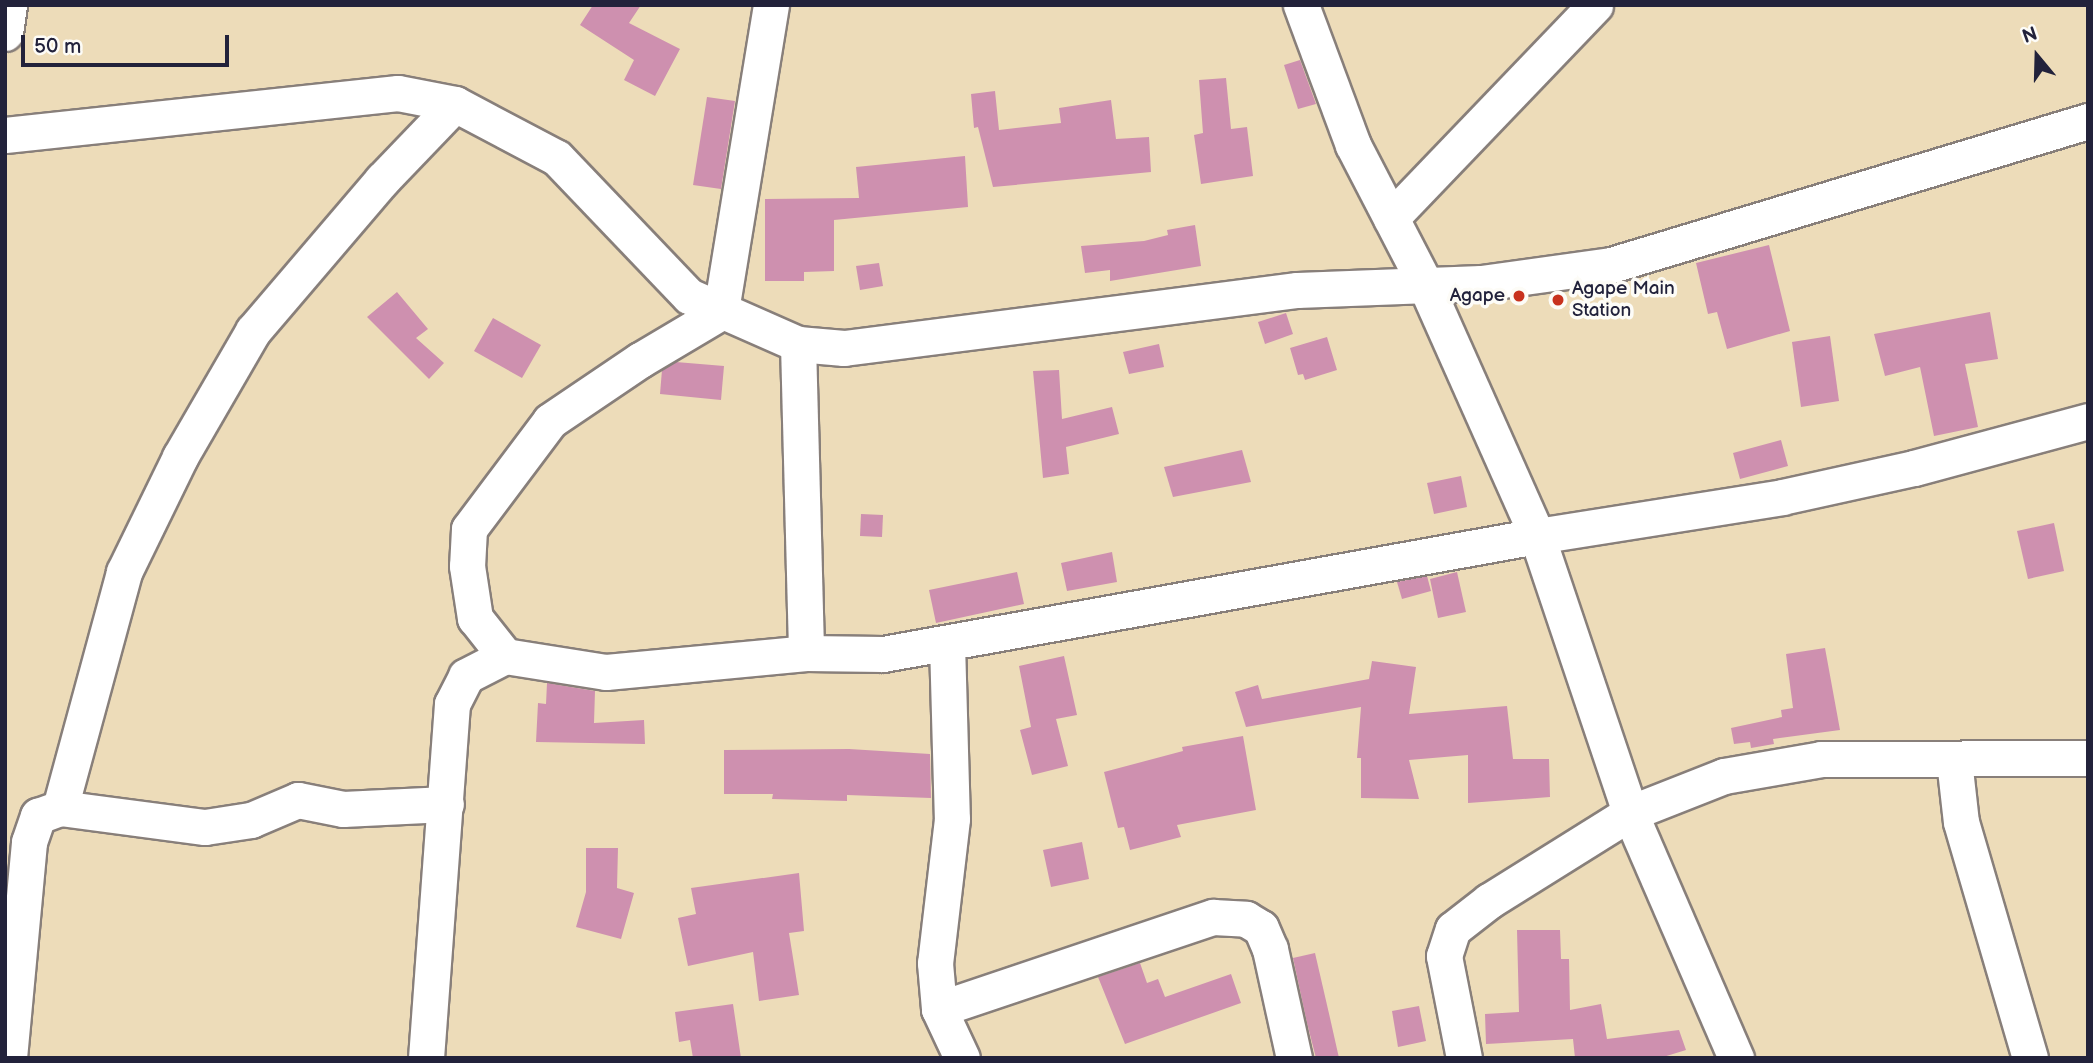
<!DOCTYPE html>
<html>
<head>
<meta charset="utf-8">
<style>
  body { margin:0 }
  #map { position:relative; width:2093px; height:1063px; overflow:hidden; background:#eddcb9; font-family:"Balsamiq Sans",sans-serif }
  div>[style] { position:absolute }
  .building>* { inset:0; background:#ce90af }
  .roads { filter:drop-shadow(2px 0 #887f7a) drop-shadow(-2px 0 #887f7a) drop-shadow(0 2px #887f7a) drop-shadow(0 -2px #887f7a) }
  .minor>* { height:35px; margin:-17.5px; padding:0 17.5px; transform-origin:17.5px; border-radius:17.5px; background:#fff }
  .dots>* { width:19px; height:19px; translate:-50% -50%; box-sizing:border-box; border:4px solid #fdfcf7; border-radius:50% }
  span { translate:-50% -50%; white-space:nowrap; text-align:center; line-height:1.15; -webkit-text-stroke:7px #fdfcf7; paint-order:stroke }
  .poi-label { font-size:19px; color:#22223b }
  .left { translate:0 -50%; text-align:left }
  .right { translate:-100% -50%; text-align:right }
  .frame { position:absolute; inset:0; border:7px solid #22223b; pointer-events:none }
  .north { position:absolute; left:2002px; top:21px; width:70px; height:70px; -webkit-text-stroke:5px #fdfcf7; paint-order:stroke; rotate:341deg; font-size:19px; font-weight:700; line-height:28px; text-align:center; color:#22223b }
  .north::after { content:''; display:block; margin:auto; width:24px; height:32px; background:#22223b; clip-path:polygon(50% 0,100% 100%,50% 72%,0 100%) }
  .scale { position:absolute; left:21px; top:35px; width:208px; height:32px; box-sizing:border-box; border:4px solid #22223b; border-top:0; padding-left:9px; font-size:21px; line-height:24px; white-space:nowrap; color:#22223b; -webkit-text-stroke:5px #fdfcf7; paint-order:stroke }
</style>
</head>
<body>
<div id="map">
  <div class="building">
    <i style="clip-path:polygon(593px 5px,641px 5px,629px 23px,680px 49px,655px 96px,624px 80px,634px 60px,580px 25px)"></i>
    <i style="clip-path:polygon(1300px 60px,1316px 104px,1298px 109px,1284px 65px)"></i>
    <i style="clip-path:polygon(1226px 78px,1231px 129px,1247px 127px,1253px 176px,1201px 184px,1194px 135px,1203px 133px,1199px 80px)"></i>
    <i style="clip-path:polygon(995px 91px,999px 130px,1061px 123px,1059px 108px,1111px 100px,1116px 139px,1149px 137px,1151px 172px,993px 187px,978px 127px,974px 128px,971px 94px)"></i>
    <i style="clip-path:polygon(707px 97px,735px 101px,721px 189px,693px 185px)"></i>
    <i style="clip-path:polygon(965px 156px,968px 207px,834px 220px,834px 271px,804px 272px,804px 281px,765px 281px,765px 199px,859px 198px,856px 167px)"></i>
    <i style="clip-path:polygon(1195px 225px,1201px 266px,1110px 281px,1110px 270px,1085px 273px,1081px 246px,1144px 241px,1168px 235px,1167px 230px)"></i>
    <i style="clip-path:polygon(1769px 245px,1790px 331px,1727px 349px,1717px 312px,1708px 314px,1696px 263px)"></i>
    <i style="clip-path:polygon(879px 263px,883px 286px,860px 290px,856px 266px)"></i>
    <i style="clip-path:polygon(397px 292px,428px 329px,416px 338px,444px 363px,429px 379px,367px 317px)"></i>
    <i style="clip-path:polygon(1990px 312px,1998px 359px,1965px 364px,1978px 427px,1934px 436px,1920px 367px,1885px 376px,1874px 334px)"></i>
    <i style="clip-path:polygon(1286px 313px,1293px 334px,1265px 344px,1258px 322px)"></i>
    <i style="clip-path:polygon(493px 318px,541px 345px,522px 378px,474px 351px)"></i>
    <i style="clip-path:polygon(1830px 336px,1839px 401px,1801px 407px,1792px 342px)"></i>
    <i style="clip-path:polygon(1327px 337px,1337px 370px,1305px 380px,1303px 374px,1298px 375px,1290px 348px)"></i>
    <i style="clip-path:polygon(1159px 344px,1164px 367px,1129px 374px,1123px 352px)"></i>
    <i style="clip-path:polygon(676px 362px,724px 366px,721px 400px,660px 394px,662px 370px)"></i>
    <i style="clip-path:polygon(1059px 370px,1062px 419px,1112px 407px,1119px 434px,1066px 447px,1069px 474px,1043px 478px,1033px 371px)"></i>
    <i style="clip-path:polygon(1781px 440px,1788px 466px,1740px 479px,1733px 453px)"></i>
    <i style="clip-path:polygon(1242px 450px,1251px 482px,1173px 497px,1164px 467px)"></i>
    <i style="clip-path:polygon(1461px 476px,1467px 507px,1434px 514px,1427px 483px)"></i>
    <i style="clip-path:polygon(861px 514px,883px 515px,882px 537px,860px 536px)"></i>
    <i style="clip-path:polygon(2054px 523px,2064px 571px,2028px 579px,2017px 531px)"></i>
    <i style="clip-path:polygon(1112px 552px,1117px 582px,1067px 591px,1061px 563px)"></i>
    <i style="clip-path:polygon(1017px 572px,1024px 604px,936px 623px,929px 590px)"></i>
    <i style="clip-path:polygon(1457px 572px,1466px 612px,1438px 618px,1430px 579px)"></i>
    <i style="clip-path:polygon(1427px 576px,1431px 591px,1402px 599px,1397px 582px)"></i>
    <i style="clip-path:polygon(1825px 648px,1840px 730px,1773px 739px,1774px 744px,1751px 748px,1750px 742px,1734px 744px,1731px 728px,1782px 717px,1781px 710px,1793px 708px,1786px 654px)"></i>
    <i style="clip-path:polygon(1064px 656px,1077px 715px,1056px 719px,1068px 766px,1032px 775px,1020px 730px,1031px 727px,1019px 666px)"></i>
    <i style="clip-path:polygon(1372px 661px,1416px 667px,1409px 714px,1507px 706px,1513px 759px,1549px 759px,1550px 797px,1468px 803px,1468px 755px,1409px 760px,1419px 799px,1361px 798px,1361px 758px,1357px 758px,1361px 707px,1246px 727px,1235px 692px,1258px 685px,1262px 699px,1369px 679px)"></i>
    <i style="clip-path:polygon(547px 683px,595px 691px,594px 723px,644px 720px,645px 744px,536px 742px,538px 703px,546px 704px)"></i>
    <i style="clip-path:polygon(1243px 736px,1256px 810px,1177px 825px,1181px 837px,1130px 850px,1124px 827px,1118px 828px,1104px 772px,1183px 751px,1182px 747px)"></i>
    <i style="clip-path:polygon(849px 749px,930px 754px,931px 798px,847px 795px,847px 801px,772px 799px,773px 794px,724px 794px,724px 750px)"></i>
    <i style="clip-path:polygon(1082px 842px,1089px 879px,1051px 887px,1043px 850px)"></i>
    <i style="clip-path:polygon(586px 848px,618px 848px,617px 888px,634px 893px,621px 939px,576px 927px,586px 892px)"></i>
    <i style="clip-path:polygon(799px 873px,804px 931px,789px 933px,799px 995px,759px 1001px,753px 952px,688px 966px,678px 918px,696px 914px,691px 888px)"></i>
    <i style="clip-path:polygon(1517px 930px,1560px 930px,1561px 959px,1569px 959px,1570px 1010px,1601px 1004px,1607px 1039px,1679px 1030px,1686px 1050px,1660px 1058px,1575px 1058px,1573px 1039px,1486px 1044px,1485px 1014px,1519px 1012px)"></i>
    <i style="clip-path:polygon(1315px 953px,1330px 1018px,1339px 1058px,1316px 1058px,1307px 1023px,1293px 958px)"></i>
    <i style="clip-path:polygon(1140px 963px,1147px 983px,1158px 979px,1165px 997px,1231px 974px,1241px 1003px,1125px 1044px,1098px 977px)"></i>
    <i style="clip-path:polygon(733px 1004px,741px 1058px,693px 1058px,690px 1040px,679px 1042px,675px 1012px)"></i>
    <i style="clip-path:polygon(1419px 1006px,1426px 1041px,1398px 1047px,1392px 1011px)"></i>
  </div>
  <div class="roads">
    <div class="minor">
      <i style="left:771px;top:5px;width:311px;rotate:99.3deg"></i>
      <i style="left:721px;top:312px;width:94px;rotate:149.3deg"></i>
      <i style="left:640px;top:360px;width:109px;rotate:145.9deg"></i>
      <i style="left:550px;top:421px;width:135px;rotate:126.9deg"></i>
      <i style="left:469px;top:529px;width:37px;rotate:93deg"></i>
      <i style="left:467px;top:566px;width:53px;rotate:81.3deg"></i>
      <i style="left:475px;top:618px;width:48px;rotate:51.7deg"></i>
      <i style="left:505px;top:656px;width:102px;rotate:9deg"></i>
      <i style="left:606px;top:672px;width:201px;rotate:-5.4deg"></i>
      <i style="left:806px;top:653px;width:77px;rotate:0.7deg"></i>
      <i style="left:883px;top:654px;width:665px;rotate:-10.23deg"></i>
      <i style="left:1537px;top:536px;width:248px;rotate:-9deg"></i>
      <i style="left:1782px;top:497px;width:135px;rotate:-12.4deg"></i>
      <i style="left:1914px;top:468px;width:180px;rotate:-15.1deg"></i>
      <i style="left:1301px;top:5px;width:149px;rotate:69.6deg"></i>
      <i style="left:1353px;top:145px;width:157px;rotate:62.6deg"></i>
      <i style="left:1425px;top:284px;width:276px;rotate:66deg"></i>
      <i style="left:1537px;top:536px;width:292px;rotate:71.4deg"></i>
      <i style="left:1630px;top:813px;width:267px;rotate:66.6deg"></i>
      <i style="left:5px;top:33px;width:28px;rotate:-82deg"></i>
      <i style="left:5px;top:135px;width:395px;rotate:-6.1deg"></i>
      <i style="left:398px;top:93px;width:58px;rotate:10.9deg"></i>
      <i style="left:455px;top:104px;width:115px;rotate:27.9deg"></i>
      <i style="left:557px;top:158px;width:191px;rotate:46.3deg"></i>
      <i style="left:689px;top:296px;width:119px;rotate:23.8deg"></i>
      <i style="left:798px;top:344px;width:46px;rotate:5deg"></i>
      <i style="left:844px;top:348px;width:457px;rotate:-7.3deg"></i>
      <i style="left:1297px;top:290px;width:184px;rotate:-2.2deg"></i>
      <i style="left:1481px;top:283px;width:131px;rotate:-7.9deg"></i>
      <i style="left:1611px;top:265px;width:498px;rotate:-16.8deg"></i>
      <i style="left:1391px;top:218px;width:295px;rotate:-46.2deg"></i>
      <i style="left:798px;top:344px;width:309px;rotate:88.5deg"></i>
      <i style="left:947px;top:643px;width:176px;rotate:88.4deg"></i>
      <i style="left:952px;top:819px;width:145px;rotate:96.7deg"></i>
      <i style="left:935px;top:963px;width:46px;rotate:85deg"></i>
      <i style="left:939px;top:1009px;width:54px;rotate:64.9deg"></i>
      <i style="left:1954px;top:760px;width:62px;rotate:83.6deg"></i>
      <i style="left:1961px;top:822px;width:246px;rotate:73.7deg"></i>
      <i style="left:60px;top:808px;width:245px;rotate:-74.8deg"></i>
      <i style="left:124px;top:572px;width:128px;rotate:-64deg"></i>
      <i style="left:180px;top:457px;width:146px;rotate:-59.9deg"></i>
      <i style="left:253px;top:331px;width:199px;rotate:-49.5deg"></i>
      <i style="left:382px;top:180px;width:105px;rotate:-46.2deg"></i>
      <i style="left:939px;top:1009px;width:289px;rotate:-18.6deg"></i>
      <i style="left:1213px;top:917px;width:33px;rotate:3deg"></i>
      <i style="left:1246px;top:919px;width:17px;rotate:31deg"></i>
      <i style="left:1261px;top:928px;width:23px;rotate:67deg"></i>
      <i style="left:1270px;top:949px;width:112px;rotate:77.6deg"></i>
      <i style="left:9px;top:1058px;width:217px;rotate:-84.7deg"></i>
      <i style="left:29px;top:842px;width:28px;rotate:-71deg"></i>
      <i style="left:38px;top:816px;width:23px;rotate:-20deg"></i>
      <i style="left:60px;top:808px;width:146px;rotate:7.5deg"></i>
      <i style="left:205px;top:827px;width:47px;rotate:-8.7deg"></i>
      <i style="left:251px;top:820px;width:51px;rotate:-23.1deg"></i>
      <i style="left:298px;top:800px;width:46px;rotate:11.3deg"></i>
      <i style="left:343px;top:809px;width:103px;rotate:-2.8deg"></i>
      <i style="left:426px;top:1058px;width:355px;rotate:-85.8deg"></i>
      <i style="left:452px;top:704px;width:31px;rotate:-63deg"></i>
      <i style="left:466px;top:676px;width:44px;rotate:-27.1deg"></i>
      <i style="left:1464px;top:1058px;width:104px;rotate:-101.1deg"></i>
      <i style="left:1444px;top:956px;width:28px;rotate:-72deg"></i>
      <i style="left:1453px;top:929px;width:46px;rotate:-37.9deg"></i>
      <i style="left:1489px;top:901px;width:166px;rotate:-32deg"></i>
      <i style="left:1630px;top:813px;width:101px;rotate:-21.5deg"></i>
      <i style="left:1724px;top:776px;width:98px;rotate:-9.9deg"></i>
      <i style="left:1821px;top:759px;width:267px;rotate:-0.2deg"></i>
    </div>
  </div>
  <div class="dots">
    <i style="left:1519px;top:296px;background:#c8321e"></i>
    <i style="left:1558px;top:300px;background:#c8321e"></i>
  </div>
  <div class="poi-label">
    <span class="left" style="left:1572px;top:300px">Agape Main<br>Station</span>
    <span class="right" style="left:1505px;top:296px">Agape</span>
  </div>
  <div class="frame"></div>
  <div class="north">N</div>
  <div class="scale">50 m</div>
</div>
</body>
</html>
